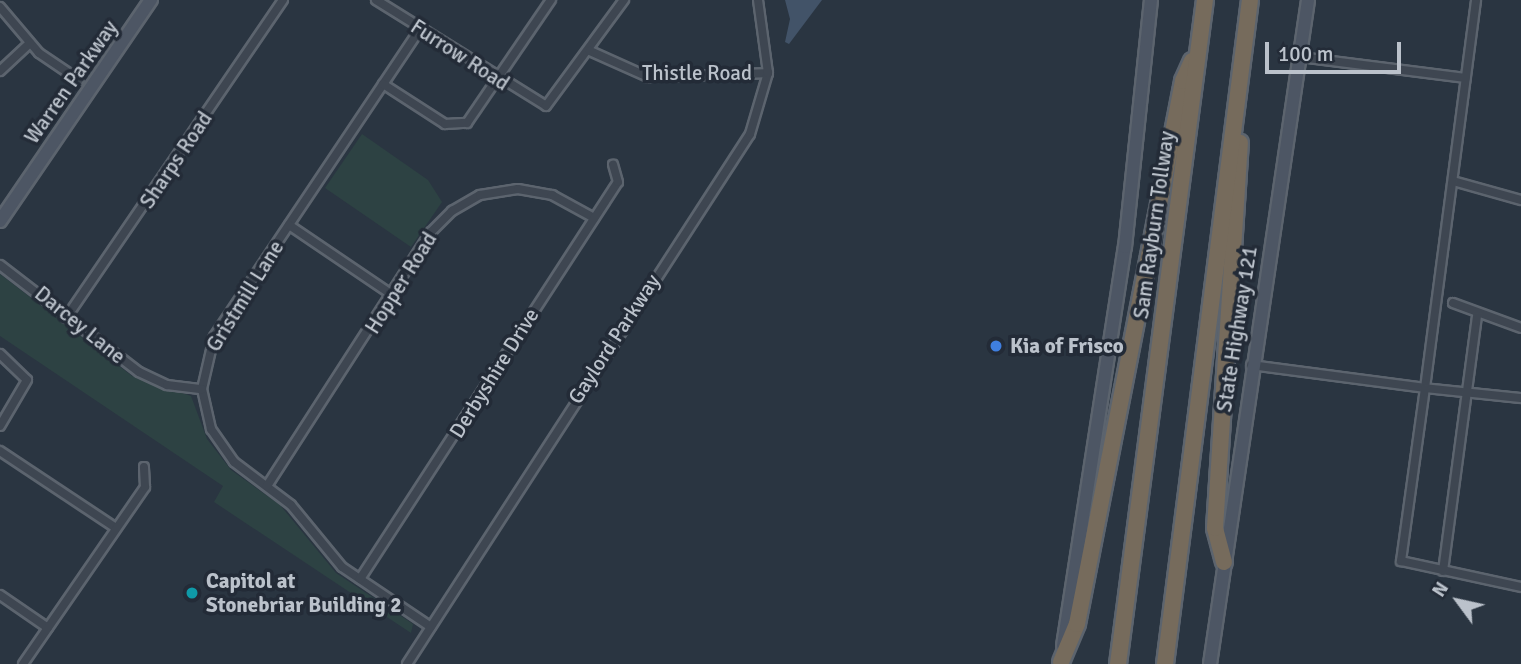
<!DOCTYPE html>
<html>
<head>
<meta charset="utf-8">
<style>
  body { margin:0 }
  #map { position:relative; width:1521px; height:664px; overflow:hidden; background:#2a3541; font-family:Signika,sans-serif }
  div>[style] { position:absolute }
  .green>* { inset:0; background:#2d4243 }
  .water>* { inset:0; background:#425368 }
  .roads { filter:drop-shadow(2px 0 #5c646e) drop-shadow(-2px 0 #5c646e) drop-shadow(0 2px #5c646e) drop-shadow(0 -2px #5c646e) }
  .minor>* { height:8px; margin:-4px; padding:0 4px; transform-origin:4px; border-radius:4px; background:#3e4651 }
  .secondary>* { height:12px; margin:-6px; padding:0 6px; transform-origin:6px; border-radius:6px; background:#4d5664 }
  .motorway>* { height:16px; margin:-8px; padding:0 8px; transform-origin:8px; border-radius:8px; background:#766b5c }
  .dots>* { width:19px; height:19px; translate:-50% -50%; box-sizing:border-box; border:4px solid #232b37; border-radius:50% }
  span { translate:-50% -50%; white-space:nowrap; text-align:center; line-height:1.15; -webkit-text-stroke:7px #232b37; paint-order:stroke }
  .street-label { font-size:21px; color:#bbc2cb }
  .poi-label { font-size:21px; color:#bbc2cb; font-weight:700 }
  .left { translate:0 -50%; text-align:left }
  .north { position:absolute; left:1423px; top:566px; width:70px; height:70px; -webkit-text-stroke:5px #232b37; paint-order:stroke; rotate:303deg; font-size:19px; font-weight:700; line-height:28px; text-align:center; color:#bbc2cb }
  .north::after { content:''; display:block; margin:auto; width:24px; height:32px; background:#bbc2cb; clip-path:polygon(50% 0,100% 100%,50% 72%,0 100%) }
  .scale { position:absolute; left:1265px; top:42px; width:136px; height:32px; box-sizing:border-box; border:4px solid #bbc2cb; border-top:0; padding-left:9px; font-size:21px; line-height:24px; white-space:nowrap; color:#bbc2cb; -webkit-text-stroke:5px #232b37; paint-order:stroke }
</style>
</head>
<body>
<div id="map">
  <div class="green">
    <i style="clip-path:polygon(362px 134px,428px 180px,442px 202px,411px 247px,325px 188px)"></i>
    <i style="clip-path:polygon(0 274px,132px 376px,191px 396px,207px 439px,231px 470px,280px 505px,336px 573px,413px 624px,411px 633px,214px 502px,223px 486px,0 336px)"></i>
  </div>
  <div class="water">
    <i style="clip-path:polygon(785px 0,822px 0,789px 44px,785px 42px,790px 19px)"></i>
  </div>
  <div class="roads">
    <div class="minor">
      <i style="left:376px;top:0;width:200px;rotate:31.9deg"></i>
      <i style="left:546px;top:106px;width:132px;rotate:-53.7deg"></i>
      <i style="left:0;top:7px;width:60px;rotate:49.7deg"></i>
      <i style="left:39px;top:53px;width:48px;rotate:34deg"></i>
      <i style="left:420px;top:29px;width:371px;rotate:123.8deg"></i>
      <i style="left:214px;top:337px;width:53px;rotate:103deg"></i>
      <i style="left:202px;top:389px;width:41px;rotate:77.3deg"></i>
      <i style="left:211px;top:429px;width:40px;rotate:55.1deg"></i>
      <i style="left:234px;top:462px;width:71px;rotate:37deg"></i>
      <i style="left:291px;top:505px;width:80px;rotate:50.6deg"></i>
      <i style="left:342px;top:567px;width:107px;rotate:34deg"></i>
      <i style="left:590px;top:51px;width:64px;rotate:24.1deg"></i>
      <i style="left:648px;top:77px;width:120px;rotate:-1.9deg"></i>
      <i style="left:1300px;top:57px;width:167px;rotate:7.2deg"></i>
      <i style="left:0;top:71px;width:41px;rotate:-43deg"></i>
      <i style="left:383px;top:84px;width:74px;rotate:32.8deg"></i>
      <i style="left:445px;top:124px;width:22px;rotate:-3deg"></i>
      <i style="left:467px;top:123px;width:149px;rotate:-55.7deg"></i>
      <i style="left:1453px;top:181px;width:71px;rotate:15.6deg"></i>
      <i style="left:289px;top:225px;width:127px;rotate:34.1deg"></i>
      <i style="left:0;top:265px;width:175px;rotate:37.6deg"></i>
      <i style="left:139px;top:372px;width:31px;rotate:25deg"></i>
      <i style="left:167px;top:385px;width:35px;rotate:7deg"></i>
      <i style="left:1453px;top:303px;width:72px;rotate:20.2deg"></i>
      <i style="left:66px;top:318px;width:385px;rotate:-55.7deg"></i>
      <i style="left:0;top:354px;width:37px;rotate:44deg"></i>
      <i style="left:27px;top:380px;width:53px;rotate:120.4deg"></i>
      <i style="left:1251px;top:365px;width:176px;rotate:7.5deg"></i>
      <i style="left:1425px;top:388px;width:391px;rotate:-82.5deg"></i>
      <i style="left:1521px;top:398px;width:97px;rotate:-174.1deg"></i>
      <i style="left:1425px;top:388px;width:175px;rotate:97.9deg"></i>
      <i style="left:1401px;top:561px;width:123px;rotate:12.2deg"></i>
      <i style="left:0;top:451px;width:139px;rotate:33.6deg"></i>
      <i style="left:267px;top:486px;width:302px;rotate:-57.2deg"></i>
      <i style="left:431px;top:232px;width:30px;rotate:-45deg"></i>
      <i style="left:452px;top:211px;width:32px;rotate:-30deg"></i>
      <i style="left:480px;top:195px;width:38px;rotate:-9deg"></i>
      <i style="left:518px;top:189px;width:35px;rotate:10deg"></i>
      <i style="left:552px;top:195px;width:48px;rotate:28.7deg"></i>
      <i style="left:1443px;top:571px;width:257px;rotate:-82.4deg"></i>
      <i style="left:360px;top:579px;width:473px;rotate:-57deg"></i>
      <i style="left:618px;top:182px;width:18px;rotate:-106deg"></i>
      <i style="left:0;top:595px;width:58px;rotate:34.5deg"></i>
      <i style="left:23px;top:664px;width:215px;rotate:-55.4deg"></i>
      <i style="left:145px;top:487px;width:20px;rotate:-93deg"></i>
      <i style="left:407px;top:664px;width:631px;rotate:-57.09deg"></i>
      <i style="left:750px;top:134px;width:64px;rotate:-73.6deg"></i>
      <i style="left:768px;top:73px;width:74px;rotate:-97.8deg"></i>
    </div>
    <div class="secondary">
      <i style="left:0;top:221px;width:268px;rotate:-55.7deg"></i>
      <i style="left:1063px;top:646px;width:404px;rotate:-81.2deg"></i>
      <i style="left:1125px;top:247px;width:248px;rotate:-84deg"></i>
      <i style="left:1210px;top:664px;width:671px;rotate:-81.6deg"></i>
    </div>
    <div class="motorway">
      <i style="left:1224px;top:562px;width:35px;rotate:-105deg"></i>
      <i style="left:1215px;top:528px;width:386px;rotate:-86.3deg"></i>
      <i style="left:1061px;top:662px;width:41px;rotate:-67.2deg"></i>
      <i style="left:1077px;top:624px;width:553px;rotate:-78.95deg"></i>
      <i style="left:1183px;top:81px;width:22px;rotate:-66deg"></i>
      <i style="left:1118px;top:664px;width:670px;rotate:-82.54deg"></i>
      <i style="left:1165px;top:664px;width:669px;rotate:-82.71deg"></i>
    </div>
  </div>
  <div class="dots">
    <i style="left:996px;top:346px;background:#3f7fe0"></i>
    <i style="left:192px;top:593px;background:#0f9aa8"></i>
  </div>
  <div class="street-label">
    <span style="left:460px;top:55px;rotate:33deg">Furrow Road</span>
    <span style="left:697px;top:73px">Thistle Road</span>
    <span style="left:71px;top:82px;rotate:-55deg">Warren Parkway</span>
    <span style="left:176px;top:160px;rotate:-56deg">Sharps Road</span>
    <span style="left:1154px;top:225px;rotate:-82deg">Sam Rayburn Tollway</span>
    <span style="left:401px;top:283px;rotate:-58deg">Hopper Road</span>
    <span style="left:245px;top:296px;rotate:-58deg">Gristmill Lane</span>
    <span style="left:80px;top:325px;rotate:39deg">Darcey Lane</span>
    <span style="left:1237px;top:329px;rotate:-81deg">State Highway 121</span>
    <span style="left:614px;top:339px;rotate:-57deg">Gaylord Parkway</span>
    <span style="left:494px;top:373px;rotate:-58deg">Derbyshire Drive</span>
  </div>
  <div class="poi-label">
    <span class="left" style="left:1010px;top:346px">Kia of Frisco</span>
    <span class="left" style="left:206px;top:593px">Capitol at<br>Stonebriar Building 2</span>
  </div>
  <div class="north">N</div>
  <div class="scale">100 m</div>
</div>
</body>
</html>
